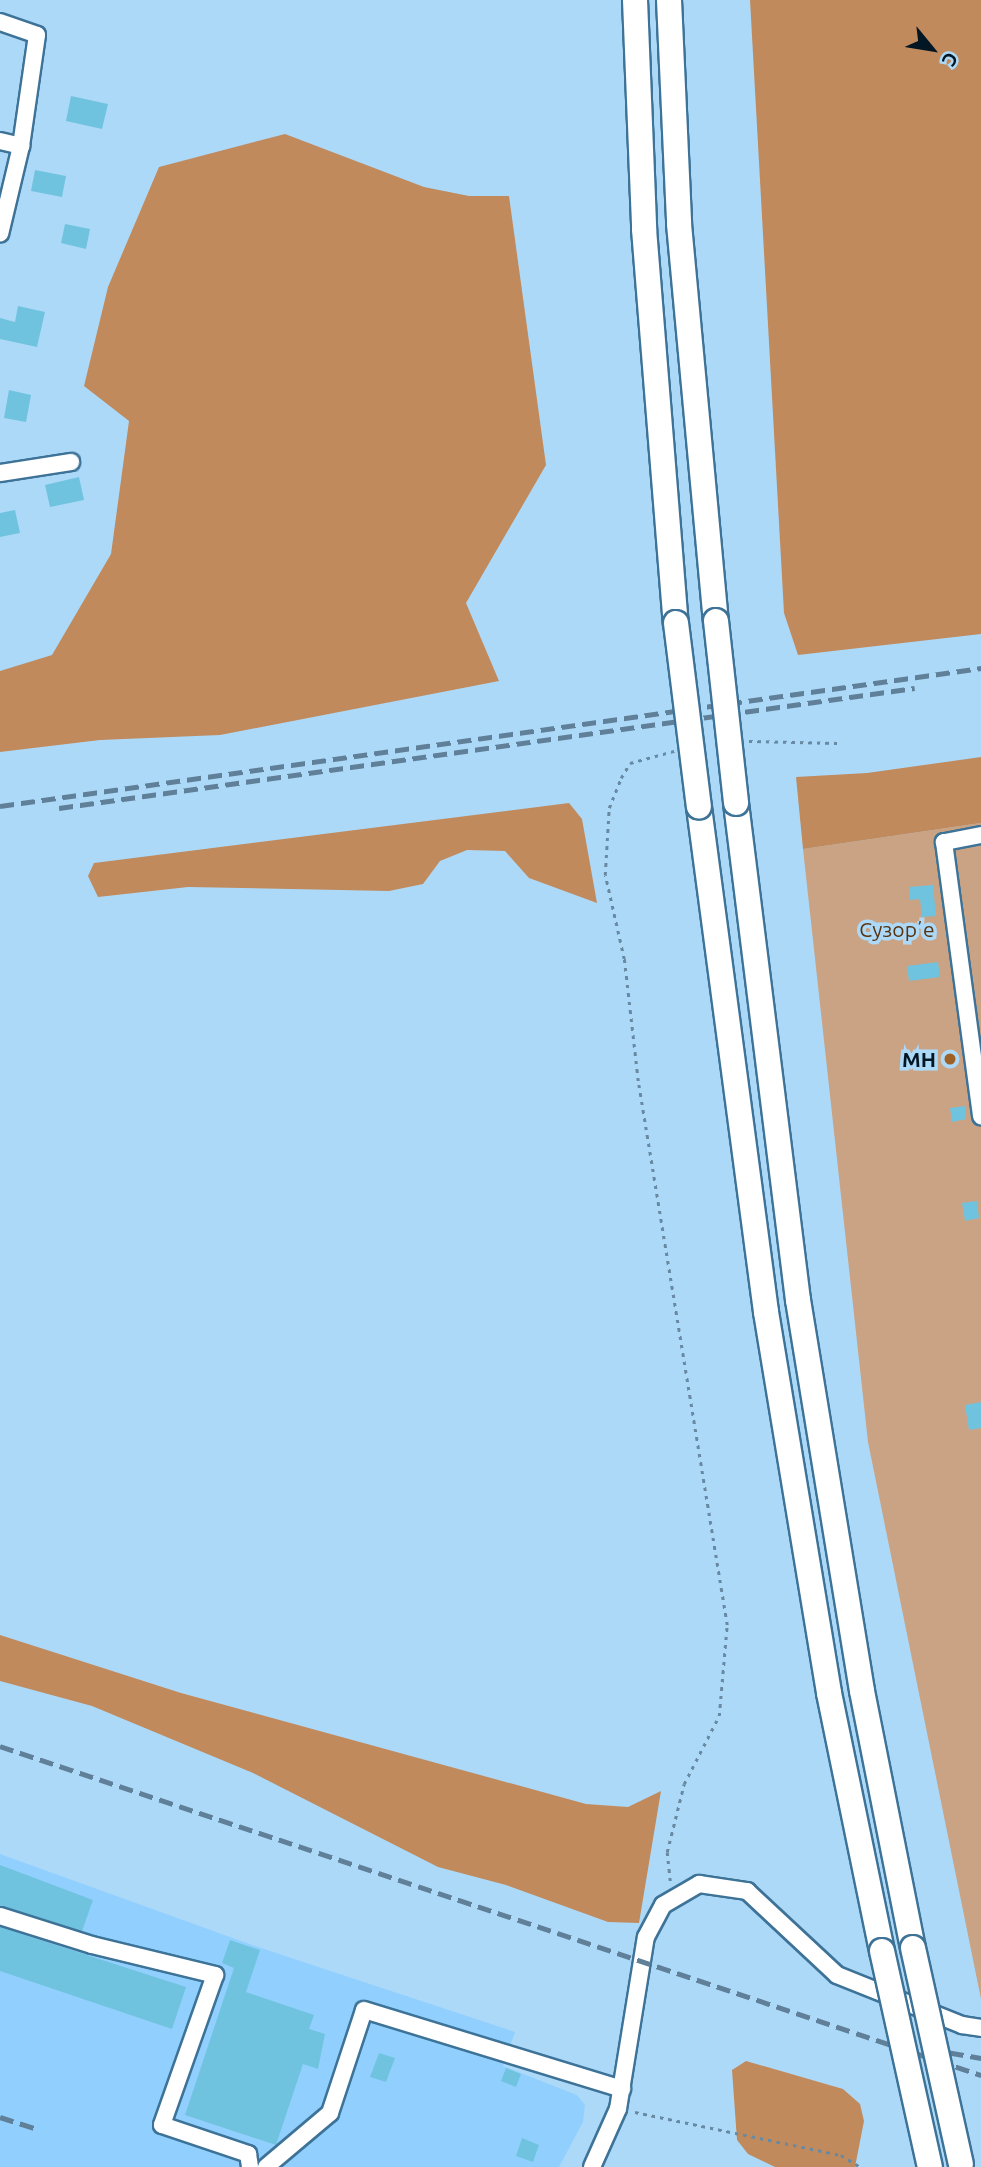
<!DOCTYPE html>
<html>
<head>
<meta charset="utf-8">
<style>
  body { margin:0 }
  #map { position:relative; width:981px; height:2167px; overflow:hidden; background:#add9f9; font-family:Ubuntu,sans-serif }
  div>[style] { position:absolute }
  .built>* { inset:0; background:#91d0fe }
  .green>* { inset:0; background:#caa384 }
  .forest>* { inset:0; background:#c08a5d }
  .building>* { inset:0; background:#70c3de }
  .path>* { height:2.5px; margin-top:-1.25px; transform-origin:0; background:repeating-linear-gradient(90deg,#6789a2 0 3.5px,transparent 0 8.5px) }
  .roads { filter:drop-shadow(2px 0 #3e7398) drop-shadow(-2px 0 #3e7398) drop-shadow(0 2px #3e7398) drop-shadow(0 -2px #3e7398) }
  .minor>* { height:16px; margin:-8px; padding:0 8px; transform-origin:8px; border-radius:8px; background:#fff }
  .highway>* { height:24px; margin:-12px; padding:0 12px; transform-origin:12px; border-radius:12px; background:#fff }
  .rail>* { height:5px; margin-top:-2.5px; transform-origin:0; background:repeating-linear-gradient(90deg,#5f8098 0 14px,transparent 0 21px) }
  .bridges { filter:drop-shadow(2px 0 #3e7398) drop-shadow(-2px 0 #3e7398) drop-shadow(0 2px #3e7398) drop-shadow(0 -2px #3e7398) }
  .highway-bridge>* { height:24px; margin:-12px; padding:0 12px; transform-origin:12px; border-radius:12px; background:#fff }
  .dots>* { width:19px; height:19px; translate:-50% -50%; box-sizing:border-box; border:4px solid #add9f9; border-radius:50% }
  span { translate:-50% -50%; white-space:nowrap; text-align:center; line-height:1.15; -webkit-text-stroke:7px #add9f9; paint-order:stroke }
  .park-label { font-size:21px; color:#58330f }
  .poi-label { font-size:21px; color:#021624; font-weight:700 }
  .right { translate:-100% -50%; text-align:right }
  .north { position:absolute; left:897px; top:14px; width:70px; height:70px; -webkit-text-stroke:5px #add9f9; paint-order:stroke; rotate:120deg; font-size:19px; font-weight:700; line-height:28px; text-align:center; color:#021624 }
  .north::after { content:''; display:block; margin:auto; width:24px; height:32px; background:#021624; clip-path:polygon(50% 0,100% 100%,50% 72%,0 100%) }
</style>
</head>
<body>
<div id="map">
  <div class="built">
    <i style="clip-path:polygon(0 1854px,255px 1946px,515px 2032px,503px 2066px,577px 2095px,585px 2105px,583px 2122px,559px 2167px,0 2167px)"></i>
  </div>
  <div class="green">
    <i style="clip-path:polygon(981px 823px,981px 1999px,868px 1442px,803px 849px)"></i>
  </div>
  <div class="forest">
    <i style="clip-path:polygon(750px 0,981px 0,981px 634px,798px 655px,784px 613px)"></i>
    <i style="clip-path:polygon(285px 134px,424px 187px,469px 196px,509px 196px,546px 465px,466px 603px,499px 681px,220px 735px,100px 740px,0 752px,0 671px,52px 655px,111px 554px,129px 421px,84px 386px,108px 287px,159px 167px)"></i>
    <i style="clip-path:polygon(981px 757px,981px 823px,803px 849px,796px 777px,867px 773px)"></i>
    <i style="clip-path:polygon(569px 803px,582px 819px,597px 903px,529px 878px,505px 851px,467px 850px,440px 861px,423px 884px,389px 891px,188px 887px,98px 897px,88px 876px,94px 863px)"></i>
    <i style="clip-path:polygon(0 1635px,181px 1693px,586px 1804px,628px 1807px,661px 1791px,639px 1923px,608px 1922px,506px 1885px,438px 1867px,253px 1773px,92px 1706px,0 1681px)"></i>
    <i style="clip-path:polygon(746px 2061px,843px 2089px,860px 2104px,864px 2121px,855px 2167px,775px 2167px,748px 2154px,737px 2140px,732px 2070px)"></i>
  </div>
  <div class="building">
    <i style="clip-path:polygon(71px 96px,108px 104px,102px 129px,66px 121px)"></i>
    <i style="clip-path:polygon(35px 170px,66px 176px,62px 197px,31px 191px)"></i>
    <i style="clip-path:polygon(65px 224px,90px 229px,86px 249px,61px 243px)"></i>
    <i style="clip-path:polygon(18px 306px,45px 312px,37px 347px,0 339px,0 318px,15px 322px)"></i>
    <i style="clip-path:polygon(9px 390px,31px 395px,26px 422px,4px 418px)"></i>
    <i style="clip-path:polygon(79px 477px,84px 500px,50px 507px,45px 485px)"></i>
    <i style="clip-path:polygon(15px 510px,20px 533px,0 537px,0 513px)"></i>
    <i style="clip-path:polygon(933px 885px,936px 916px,922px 917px,920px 899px,910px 900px,909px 887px)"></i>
    <i style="clip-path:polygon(938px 962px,940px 977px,909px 981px,907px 966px)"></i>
    <i style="clip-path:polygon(965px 1106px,966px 1119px,952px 1122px,950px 1108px)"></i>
    <i style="clip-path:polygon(977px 1201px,979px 1218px,965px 1221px,962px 1203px)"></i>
    <i style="clip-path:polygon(981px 1402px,981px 1428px,969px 1430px,965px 1405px)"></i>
    <i style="clip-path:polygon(0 1865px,93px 1900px,82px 1931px,0 1906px)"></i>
    <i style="clip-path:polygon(0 1927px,186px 1987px,172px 2029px,0 1971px)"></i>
    <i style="clip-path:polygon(230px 1940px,260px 1950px,246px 1992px,314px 2015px,309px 2029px,325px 2034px,318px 2069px,303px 2064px,276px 2145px,185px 2115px,234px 1968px,222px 1963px)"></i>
    <i style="clip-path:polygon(379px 2053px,395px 2058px,386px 2082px,370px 2077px)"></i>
    <i style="clip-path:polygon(506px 2068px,521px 2074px,516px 2087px,501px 2081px)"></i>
    <i style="clip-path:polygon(522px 2138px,539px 2145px,533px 2162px,516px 2156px)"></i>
  </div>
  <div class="path">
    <i style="left:749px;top:741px;width:88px;rotate:1.3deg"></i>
    <i style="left:670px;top:1881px;width:29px;rotate:-96deg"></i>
    <i style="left:667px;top:1852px;width:70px;rotate:-76deg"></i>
    <i style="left:684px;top:1784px;width:76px;rotate:-62.8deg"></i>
    <i style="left:719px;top:1716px;width:91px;rotate:-85deg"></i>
    <i style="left:727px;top:1625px;width:551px;rotate:-99.29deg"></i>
    <i style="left:638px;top:1081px;width:123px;rotate:-96.5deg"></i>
    <i style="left:624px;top:959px;width:86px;rotate:-102.7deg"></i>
    <i style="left:605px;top:875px;width:67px;rotate:-86.6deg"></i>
    <i style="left:609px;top:808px;width:32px;rotate:-68deg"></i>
    <i style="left:621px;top:778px;width:17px;rotate:-59deg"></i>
    <i style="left:630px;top:763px;width:46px;rotate:-15.3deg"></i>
    <i style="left:635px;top:2112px;width:210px;rotate:11.8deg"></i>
    <i style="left:841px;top:2155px;width:22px;rotate:32deg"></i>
  </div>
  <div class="roads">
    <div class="minor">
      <i style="left:0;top:22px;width:39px;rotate:19deg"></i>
      <i style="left:37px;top:35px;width:112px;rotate:98.2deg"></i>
      <i style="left:21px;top:146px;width:90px;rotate:103.4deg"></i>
      <i style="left:0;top:141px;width:22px;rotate:13deg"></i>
      <i style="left:0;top:473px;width:72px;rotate:-8.8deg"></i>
      <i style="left:981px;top:835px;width:38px;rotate:169deg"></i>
      <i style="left:944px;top:842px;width:277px;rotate:82.3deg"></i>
      <i style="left:0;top:1916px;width:96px;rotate:17.5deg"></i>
      <i style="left:92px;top:1945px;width:127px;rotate:13.7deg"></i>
      <i style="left:215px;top:1975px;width:159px;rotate:109.5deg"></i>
      <i style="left:162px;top:2125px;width:91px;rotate:18.6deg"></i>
      <i style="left:248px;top:2154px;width:13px;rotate:81deg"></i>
      <i style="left:266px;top:2167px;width:84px;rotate:-40.2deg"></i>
      <i style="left:330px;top:2113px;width:108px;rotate:-71.7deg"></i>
      <i style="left:364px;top:2010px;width:270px;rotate:17deg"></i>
      <i style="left:592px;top:2167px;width:64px;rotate:-65.9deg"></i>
      <i style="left:618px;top:2109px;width:174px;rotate:-80.8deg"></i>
      <i style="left:646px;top:1937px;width:36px;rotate:-62deg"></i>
      <i style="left:663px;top:1905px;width:42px;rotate:-30.3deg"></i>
      <i style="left:699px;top:1884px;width:49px;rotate:8.3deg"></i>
      <i style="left:747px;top:1891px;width:123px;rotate:43deg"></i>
      <i style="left:837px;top:1975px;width:135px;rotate:21.8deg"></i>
      <i style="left:962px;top:2025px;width:19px;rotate:9deg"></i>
    </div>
    <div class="highway">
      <i style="left:635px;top:0;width:229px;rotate:87.7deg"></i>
      <i style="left:644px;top:229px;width:395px;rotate:85.4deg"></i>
      <i style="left:669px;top:0;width:224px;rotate:87.4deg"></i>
      <i style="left:679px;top:224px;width:399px;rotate:84.7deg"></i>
      <i style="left:736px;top:803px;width:501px;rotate:82.89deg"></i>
      <i style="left:798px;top:1300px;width:396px;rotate:80.7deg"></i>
      <i style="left:862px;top:1691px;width:262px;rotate:78.8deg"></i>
      <i style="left:699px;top:807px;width:509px;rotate:82.44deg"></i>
      <i style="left:766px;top:1312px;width:386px;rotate:80.6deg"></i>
      <i style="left:829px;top:1693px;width:263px;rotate:78.4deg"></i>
    </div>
  </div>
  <div class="rail">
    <i style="left:0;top:806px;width:991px;rotate:-8.01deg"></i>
    <i style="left:59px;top:808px;width:864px;rotate:-7.98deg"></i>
    <i style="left:0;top:1746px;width:1035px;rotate:18.54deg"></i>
    <i style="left:929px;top:2049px;width:53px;rotate:9.8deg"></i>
    <i style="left:0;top:2117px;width:38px;rotate:18deg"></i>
  </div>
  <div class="bridges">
    <div class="highway-bridge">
      <i style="left:716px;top:621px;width:183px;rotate:83.7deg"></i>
      <i style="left:676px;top:623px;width:185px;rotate:82.9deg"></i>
      <i style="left:913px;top:1948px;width:221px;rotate:77.5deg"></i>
      <i style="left:882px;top:1951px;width:221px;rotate:77.5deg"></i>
    </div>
  </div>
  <div class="dots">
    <i style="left:950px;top:1059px;background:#9e6025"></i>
  </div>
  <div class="park-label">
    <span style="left:897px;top:929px">Сузорʼе</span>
  </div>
  <div class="poi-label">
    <span class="right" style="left:936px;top:1059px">МН</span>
  </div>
  <div class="north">С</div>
</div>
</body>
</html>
